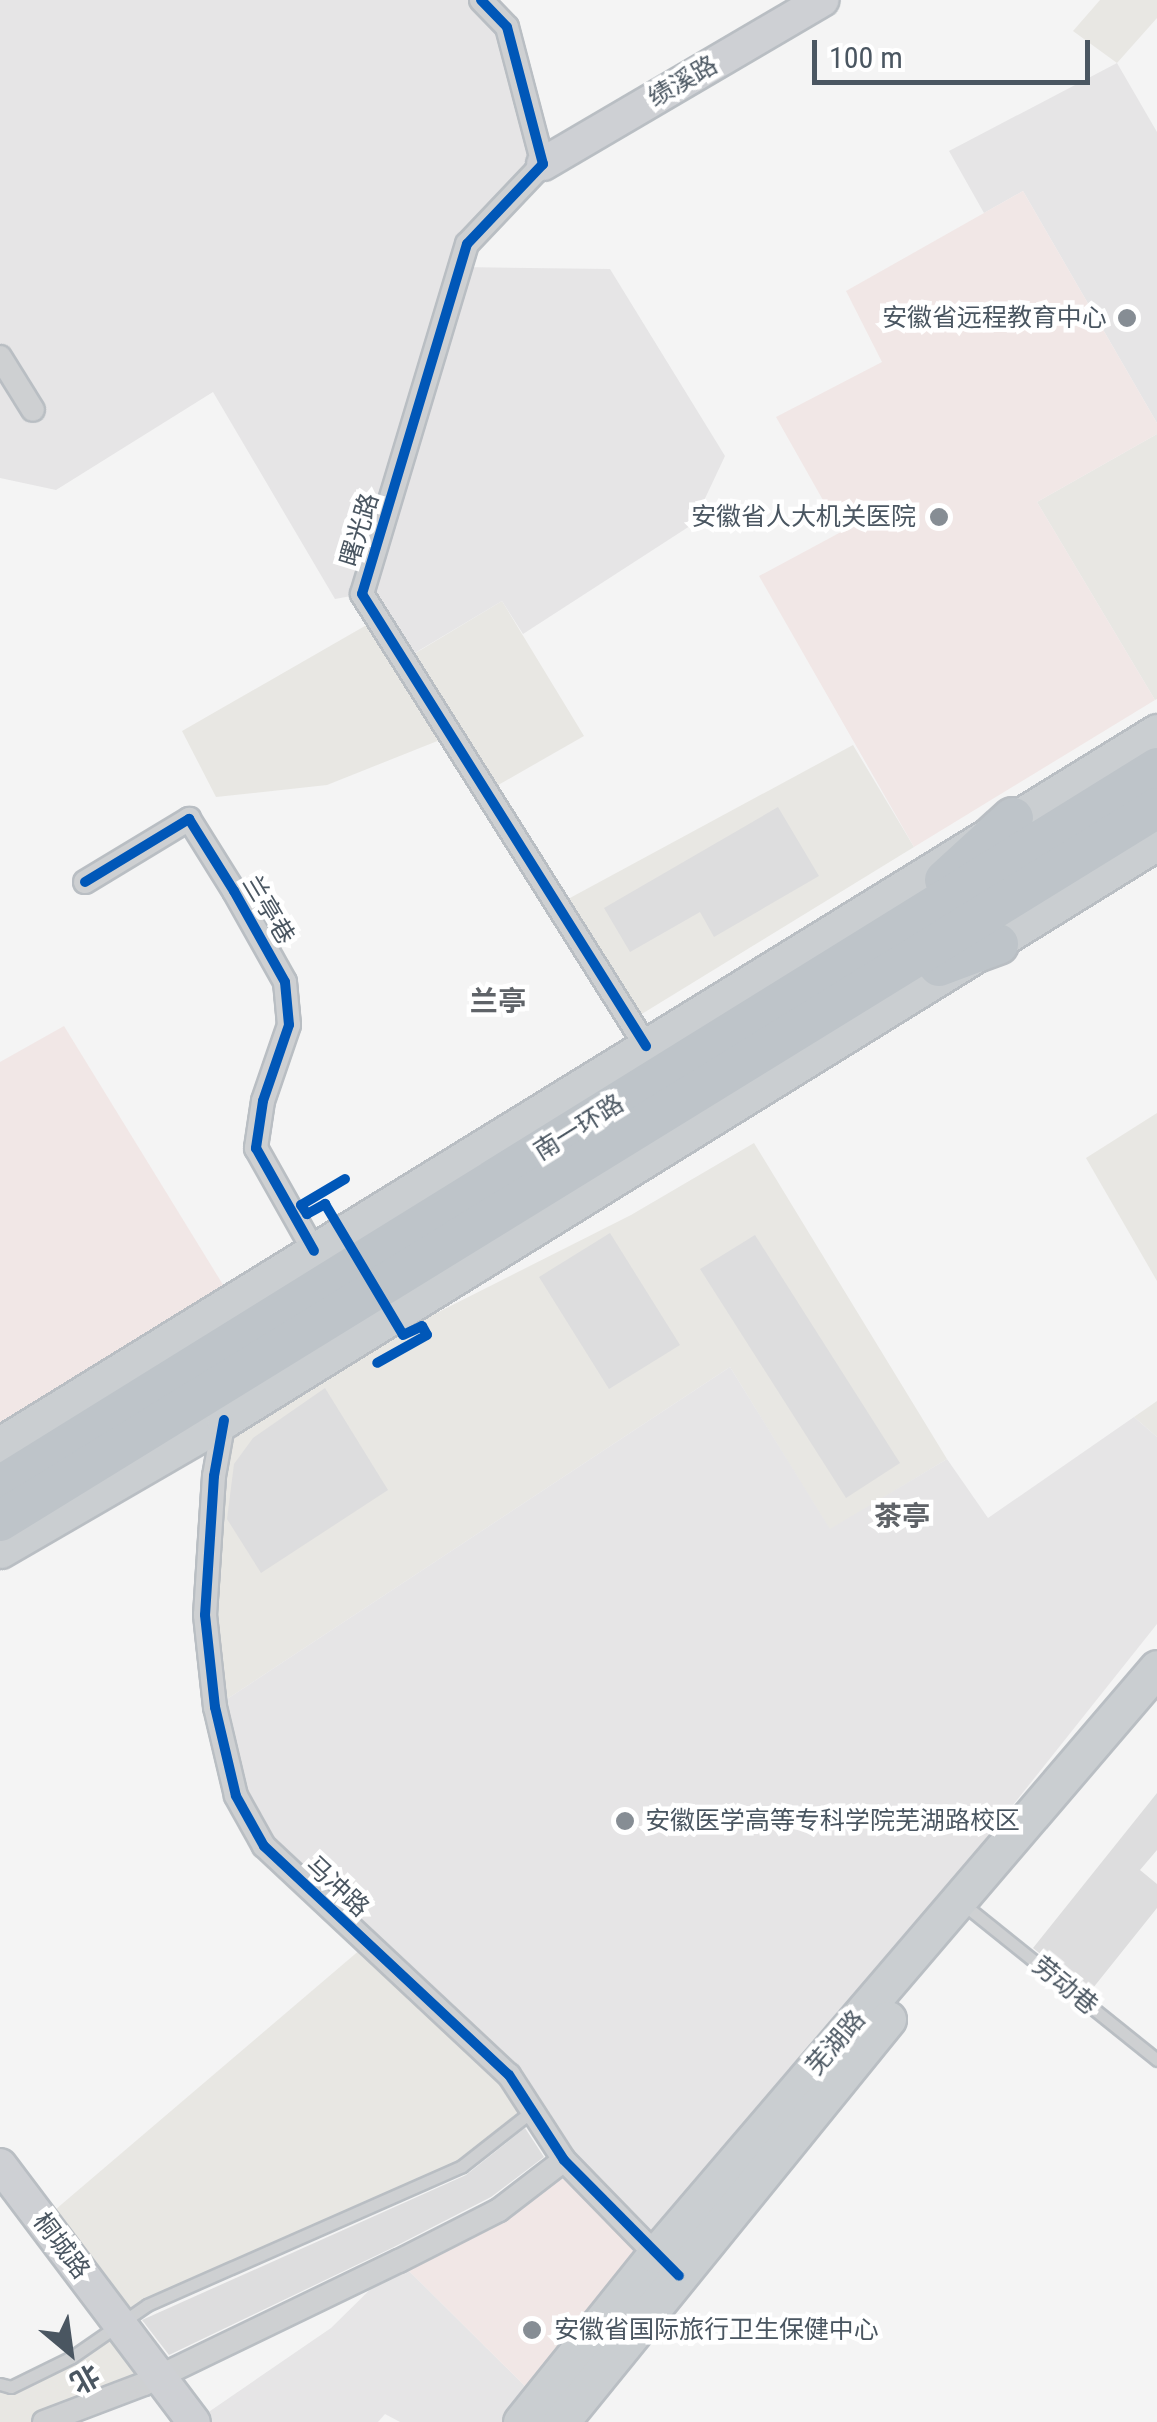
<!DOCTYPE html>
<html>
<head>
<meta charset="utf-8">
<style>
  body { margin:0 }
  #map { position:relative; width:1157px; height:2422px; overflow:hidden; background:#f4f4f4; font-family:"Roboto Condensed","Noto Sans SC",sans-serif }
  div>[style] { position:absolute }
  .commercial>* { inset:0; background:#e8e7e3 }
  .education>* { inset:0; background:#e6e5e6 }
  .medical>* { inset:0; background:#f1e7e6 }
  .building>* { inset:0; background:#ddddde }
  .roads { filter:drop-shadow(2px 0 #b9bec3) drop-shadow(-2px 0 #b9bec3) drop-shadow(0 2px #b9bec3) drop-shadow(0 -2px #b9bec3) }
  .lane>* { height:11px; margin:-5.5px; padding:0 5.5px; transform-origin:5.5px; border-radius:5.5px; background:#ced0d2 }
  .street>* { height:22px; margin:-11px; padding:0 11px; transform-origin:11px; border-radius:11px; background:#ced0d2 }
  .secondary>* { height:32px; margin:-16px; padding:0 16px; transform-origin:16px; border-radius:16px; background:#ced0d4 }
  .primary>* { height:35px; margin:-17.5px; padding:0 17.5px; transform-origin:17.5px; border-radius:17.5px; background:#caced1 }
  .highway>* { height:40px; margin:-20px; padding:0 20px; transform-origin:20px; border-radius:20px; background:#bec4c9 }
  .cycleway>* { height:10px; margin:-5px; padding:0 5px; transform-origin:5px; border-radius:5px; background:#0057b8 }
  .dots>* { width:28px; height:28px; translate:-50% -50%; box-sizing:border-box; border:5px solid #fff; border-radius:50% }
  span { translate:-50% -50%; white-space:nowrap; text-align:center; line-height:1.15; -webkit-text-stroke:9px #fff; paint-order:stroke }
  .street-label { font-size:25px; color:#4a5661 }
  .poi-label { font-size:25px; color:#4a5661 }
  .right { translate:-100% -50%; text-align:right }
  .left { translate:0 -50%; text-align:left }
  .neighbourhood-label { font-size:28px; color:#5f6368; font-weight:700 }
  .north { position:absolute; left:20px; top:2302px; width:100px; height:100px; -webkit-text-stroke:8px #fff; paint-order:stroke; rotate:151deg; font-size:28px; font-weight:700; line-height:40px; text-align:center; color:#4a5661 }
  .north::after { content:''; display:block; margin:auto; width:35px; height:45px; background:#4a5661; clip-path:polygon(50% 0,100% 100%,50% 72%,0 100%) }
  .scale { position:absolute; left:812px; top:40px; width:278px; height:45px; box-sizing:border-box; border:5px solid #4a5661; border-top:0; padding-left:12px; font-size:30px; line-height:35px; white-space:nowrap; color:#4a5661; -webkit-text-stroke:8px #fff; paint-order:stroke }
</style>
</head>
<body>
<div id="map">
  <div class="commercial">
    <i style="clip-path:polygon(1100px 0,1157px 0,1157px 18px,1117px 63px,1073px 31px)"></i>
    <i style="clip-path:polygon(1157px 434px,1157px 699px,1155px 700px,1037px 502px)"></i>
    <i style="clip-path:polygon(502px 601px,584px 736px,486px 792px,450px 736px,327px 785px,216px 797px,182px 731px,377px 619px,404px 660px)"></i>
    <i style="clip-path:polygon(853px 745px,914px 847px,632px 1020px,557px 905px)"></i>
    <i style="clip-path:polygon(1157px 1113px,1157px 1281px,1086px 1158px)"></i>
    <i style="clip-path:polygon(754px 1143px,947px 1459px,830px 1530px,730px 1367px,215px 1707px,205px 1615px,224px 1420px,631px 1215px)"></i>
    <i style="clip-path:polygon(1157px 1401px,1157px 1437px,1134px 1417px)"></i>
    <i style="clip-path:polygon(368px 1943px,532px 2111px,462px 2166px,120px 2323px,42px 2221px)"></i>
    <i style="clip-path:polygon(106px 2332px,144px 2384px,44px 2422px,0 2422px,0 2384px,11px 2387px)"></i>
  </div>
  <div class="education">
    <i style="clip-path:polygon(0 0,481px 0,507px 27px,543px 164px,460px 267px,610px 269px,725px 456px,693px 524px,523px 634px,502px 601px,403px 660px,362px 594px,335px 599px,213px 392px,56px 490px,0 478px)"></i>
    <i style="clip-path:polygon(1117px 63px,1157px 132px,1157px 423px,1023px 191px,984px 213px,949px 151px)"></i>
    <i style="clip-path:polygon(730px 1367px,830px 1529px,947px 1459px,988px 1518px,1134px 1417px,1157px 1437px,1157px 1624px,655px 2255px,509px 2075px,264px 1846px,215px 1707px)"></i>
    <i style="clip-path:polygon(399px 2261px,539px 2400px,521px 2422px,400px 2422px,385px 2414px,378px 2422px,194px 2422px,331px 2328px)"></i>
  </div>
  <div class="medical">
    <i style="clip-path:polygon(1023px 191px,1157px 423px,1157px 434px,1037px 502px,1155px 700px,914px 847px,759px 576px,841px 532px,776px 417px,882px 362px,846px 291px)"></i>
    <i style="clip-path:polygon(64px 1026px,233px 1301px,0 1445px,0 1062px)"></i>
    <i style="clip-path:polygon(564px 2160px,655px 2255px,539px 2400px,399px 2261px)"></i>
  </div>
  <div class="building">
    <i style="clip-path:polygon(778px 807px,819px 876px,714px 937px,700px 912px,630px 952px,604px 908px)"></i>
    <i style="clip-path:polygon(610px 1233px,680px 1345px,609px 1389px,539px 1277px)"></i>
    <i style="clip-path:polygon(755px 1235px,900px 1463px,846px 1498px,700px 1269px)"></i>
    <i style="clip-path:polygon(325px 1388px,388px 1490px,261px 1573px,227px 1519px,234px 1464px,253px 1438px)"></i>
    <i style="clip-path:polygon(1157px 1793px,1157px 1850px,1140px 1870px,1157px 1884px,1157px 1908px,1089px 1993px,1033px 1948px)"></i>
    <i style="clip-path:polygon(525px 2128px,544px 2157px,491px 2197px,392px 2248px,169px 2355px,142px 2320px,466px 2175px)"></i>
  </div>
  <div class="roads">
    <div class="lane">
      <i style="left:973px;top:1912px;width:236px;rotate:38.8deg"></i>
      <i style="left:0;top:2384px;width:11px;rotate:15deg"></i>
      <i style="left:11px;top:2387px;width:68px;rotate:-26.2deg"></i>
      <i style="left:72px;top:2357px;width:91px;rotate:-34.7deg"></i>
      <i style="left:147px;top:2305px;width:344px;rotate:-23.8deg"></i>
      <i style="left:462px;top:2166px;width:89px;rotate:-38.2deg"></i>
    </div>
    <div class="street">
      <i style="left:481px;top:0;width:37px;rotate:46deg"></i>
      <i style="left:507px;top:27px;width:142px;rotate:75.3deg"></i>
      <i style="left:543px;top:164px;width:110px;rotate:133.5deg"></i>
      <i style="left:467px;top:244px;width:365px;rotate:106.7deg"></i>
      <i style="left:362px;top:594px;width:534px;rotate:57.86deg"></i>
      <i style="left:0;top:357px;width:62px;rotate:58.1deg"></i>
      <i style="left:85px;top:882px;width:122px;rotate:-31.2deg"></i>
      <i style="left:189px;top:819px;width:85px;rotate:58deg"></i>
      <i style="left:234px;top:891px;width:104px;rotate:60.7deg"></i>
      <i style="left:285px;top:982px;width:43px;rotate:84.7deg"></i>
      <i style="left:289px;top:1025px;width:80px;rotate:108.9deg"></i>
      <i style="left:263px;top:1101px;width:48px;rotate:98.5deg"></i>
      <i style="left:256px;top:1148px;width:118px;rotate:60.6deg"></i>
      <i style="left:224px;top:1420px;width:57px;rotate:100.1deg"></i>
      <i style="left:214px;top:1476px;width:139px;rotate:93.7deg"></i>
      <i style="left:205px;top:1615px;width:93px;rotate:83.8deg"></i>
      <i style="left:215px;top:1707px;width:91px;rotate:76.7deg"></i>
      <i style="left:236px;top:1796px;width:57px;rotate:60.8deg"></i>
      <i style="left:264px;top:1846px;width:335px;rotate:43.1deg"></i>
      <i style="left:509px;top:2075px;width:101px;rotate:57.1deg"></i>
      <i style="left:564px;top:2160px;width:145px;rotate:45.8deg"></i>
      <i style="left:44px;top:2422px;width:107px;rotate:-20.8deg"></i>
      <i style="left:144px;top:2384px;width:283px;rotate:-25.8deg"></i>
      <i style="left:399px;top:2261px;width:112px;rotate:-27deg"></i>
      <i style="left:499px;top:2210px;width:82px;rotate:-37.6deg"></i>
    </div>
    <div class="secondary">
      <i style="left:543px;top:164px;width:324px;rotate:-30.4deg"></i>
      <i style="left:0;top:2165px;width:322px;rotate:53deg"></i>
    </div>
    <div class="primary">
      <i style="left:0;top:1445px;width:1359px;rotate:-31.64deg"></i>
      <i style="left:0;top:1550px;width:259px;rotate:-30.1deg"></i>
      <i style="left:224px;top:1420px;width:1098px;rotate:-31.78deg"></i>
      <i style="left:521px;top:2422px;width:214px;rotate:-51.3deg"></i>
      <i style="left:655px;top:2255px;width:772px;rotate:-49.46deg"></i>
      <i style="left:561px;top:2422px;width:519px;rotate:-50.94deg"></i>
    </div>
    <div class="highway">
      <i style="left:945px;top:880px;width:92px;rotate:-42.4deg"></i>
      <i style="left:939px;top:966px;width:63px;rotate:-20.4deg"></i>
      <i style="left:0;top:1486px;width:1362px;rotate:-31.82deg"></i>
      <i style="left:0;top:1521px;width:1359px;rotate:-31.64deg"></i>
    </div>
  </div>
  <div class="cycleway">
    <i style="left:481px;top:0;width:37px;rotate:46deg"></i>
    <i style="left:507px;top:27px;width:142px;rotate:75.3deg"></i>
    <i style="left:543px;top:164px;width:110px;rotate:133.5deg"></i>
    <i style="left:467px;top:244px;width:365px;rotate:106.7deg"></i>
    <i style="left:362px;top:594px;width:534px;rotate:57.86deg"></i>
    <i style="left:85px;top:882px;width:122px;rotate:-31.2deg"></i>
    <i style="left:189px;top:819px;width:85px;rotate:58deg"></i>
    <i style="left:234px;top:891px;width:104px;rotate:60.7deg"></i>
    <i style="left:285px;top:982px;width:43px;rotate:84.7deg"></i>
    <i style="left:289px;top:1025px;width:80px;rotate:108.9deg"></i>
    <i style="left:263px;top:1101px;width:48px;rotate:98.5deg"></i>
    <i style="left:256px;top:1148px;width:118px;rotate:60.6deg"></i>
    <i style="left:345px;top:1179px;width:51px;rotate:149.4deg"></i>
    <i style="left:301px;top:1205px;width:11px;rotate:56deg"></i>
    <i style="left:307px;top:1214px;width:21px;rotate:-29deg"></i>
    <i style="left:325px;top:1204px;width:152px;rotate:59.2deg"></i>
    <i style="left:403px;top:1335px;width:21px;rotate:-25deg"></i>
    <i style="left:422px;top:1326px;width:10px;rotate:61deg"></i>
    <i style="left:427px;top:1335px;width:57px;rotate:150.8deg"></i>
    <i style="left:224px;top:1420px;width:57px;rotate:100.1deg"></i>
    <i style="left:214px;top:1476px;width:139px;rotate:93.7deg"></i>
    <i style="left:205px;top:1615px;width:93px;rotate:83.8deg"></i>
    <i style="left:215px;top:1707px;width:91px;rotate:76.7deg"></i>
    <i style="left:236px;top:1796px;width:57px;rotate:60.8deg"></i>
    <i style="left:264px;top:1846px;width:335px;rotate:43.1deg"></i>
    <i style="left:509px;top:2075px;width:101px;rotate:57.1deg"></i>
    <i style="left:564px;top:2160px;width:163px;rotate:45.2deg"></i>
  </div>
  <div class="dots">
    <i style="left:1127px;top:318px;background:#868d94"></i>
    <i style="left:939px;top:517px;background:#868d94"></i>
    <i style="left:625px;top:1821px;background:#868d94"></i>
    <i style="left:532px;top:2330px;background:#868d94"></i>
  </div>
  <div class="street-label">
    <span style="left:683px;top:82px;rotate:-30deg">绩溪路</span>
    <span style="left:360px;top:530px;rotate:-73deg">曙光路</span>
    <span style="left:268px;top:910px;rotate:59deg">兰亭巷</span>
    <span style="left:579px;top:1128px;rotate:-32deg">南一环路</span>
    <span style="left:337px;top:1887px;rotate:43deg">马冲路</span>
    <span style="left:1065px;top:1986px;rotate:39deg">劳动巷</span>
    <span style="left:836px;top:2043px;rotate:-49deg">芜湖路</span>
    <span style="left:61px;top:2246px;rotate:53deg">桐城路</span>
  </div>
  <div class="poi-label">
    <span class="right" style="left:1107px;top:318px">安徽省远程教育中心</span>
    <span class="right" style="left:916px;top:517px">安徽省人大机关医院</span>
    <span class="left" style="left:645px;top:1821px">安徽医学高等专科学院芜湖路校区</span>
    <span class="left" style="left:554px;top:2330px">安徽省国际旅行卫生保健中心</span>
  </div>
  <div class="neighbourhood-label">
    <span style="left:498px;top:1002px">兰亭</span>
    <span style="left:902px;top:1517px">茶亭</span>
  </div>
  <div class="north">北</div>
  <div class="scale">100 m</div>
</div>
</body>
</html>
